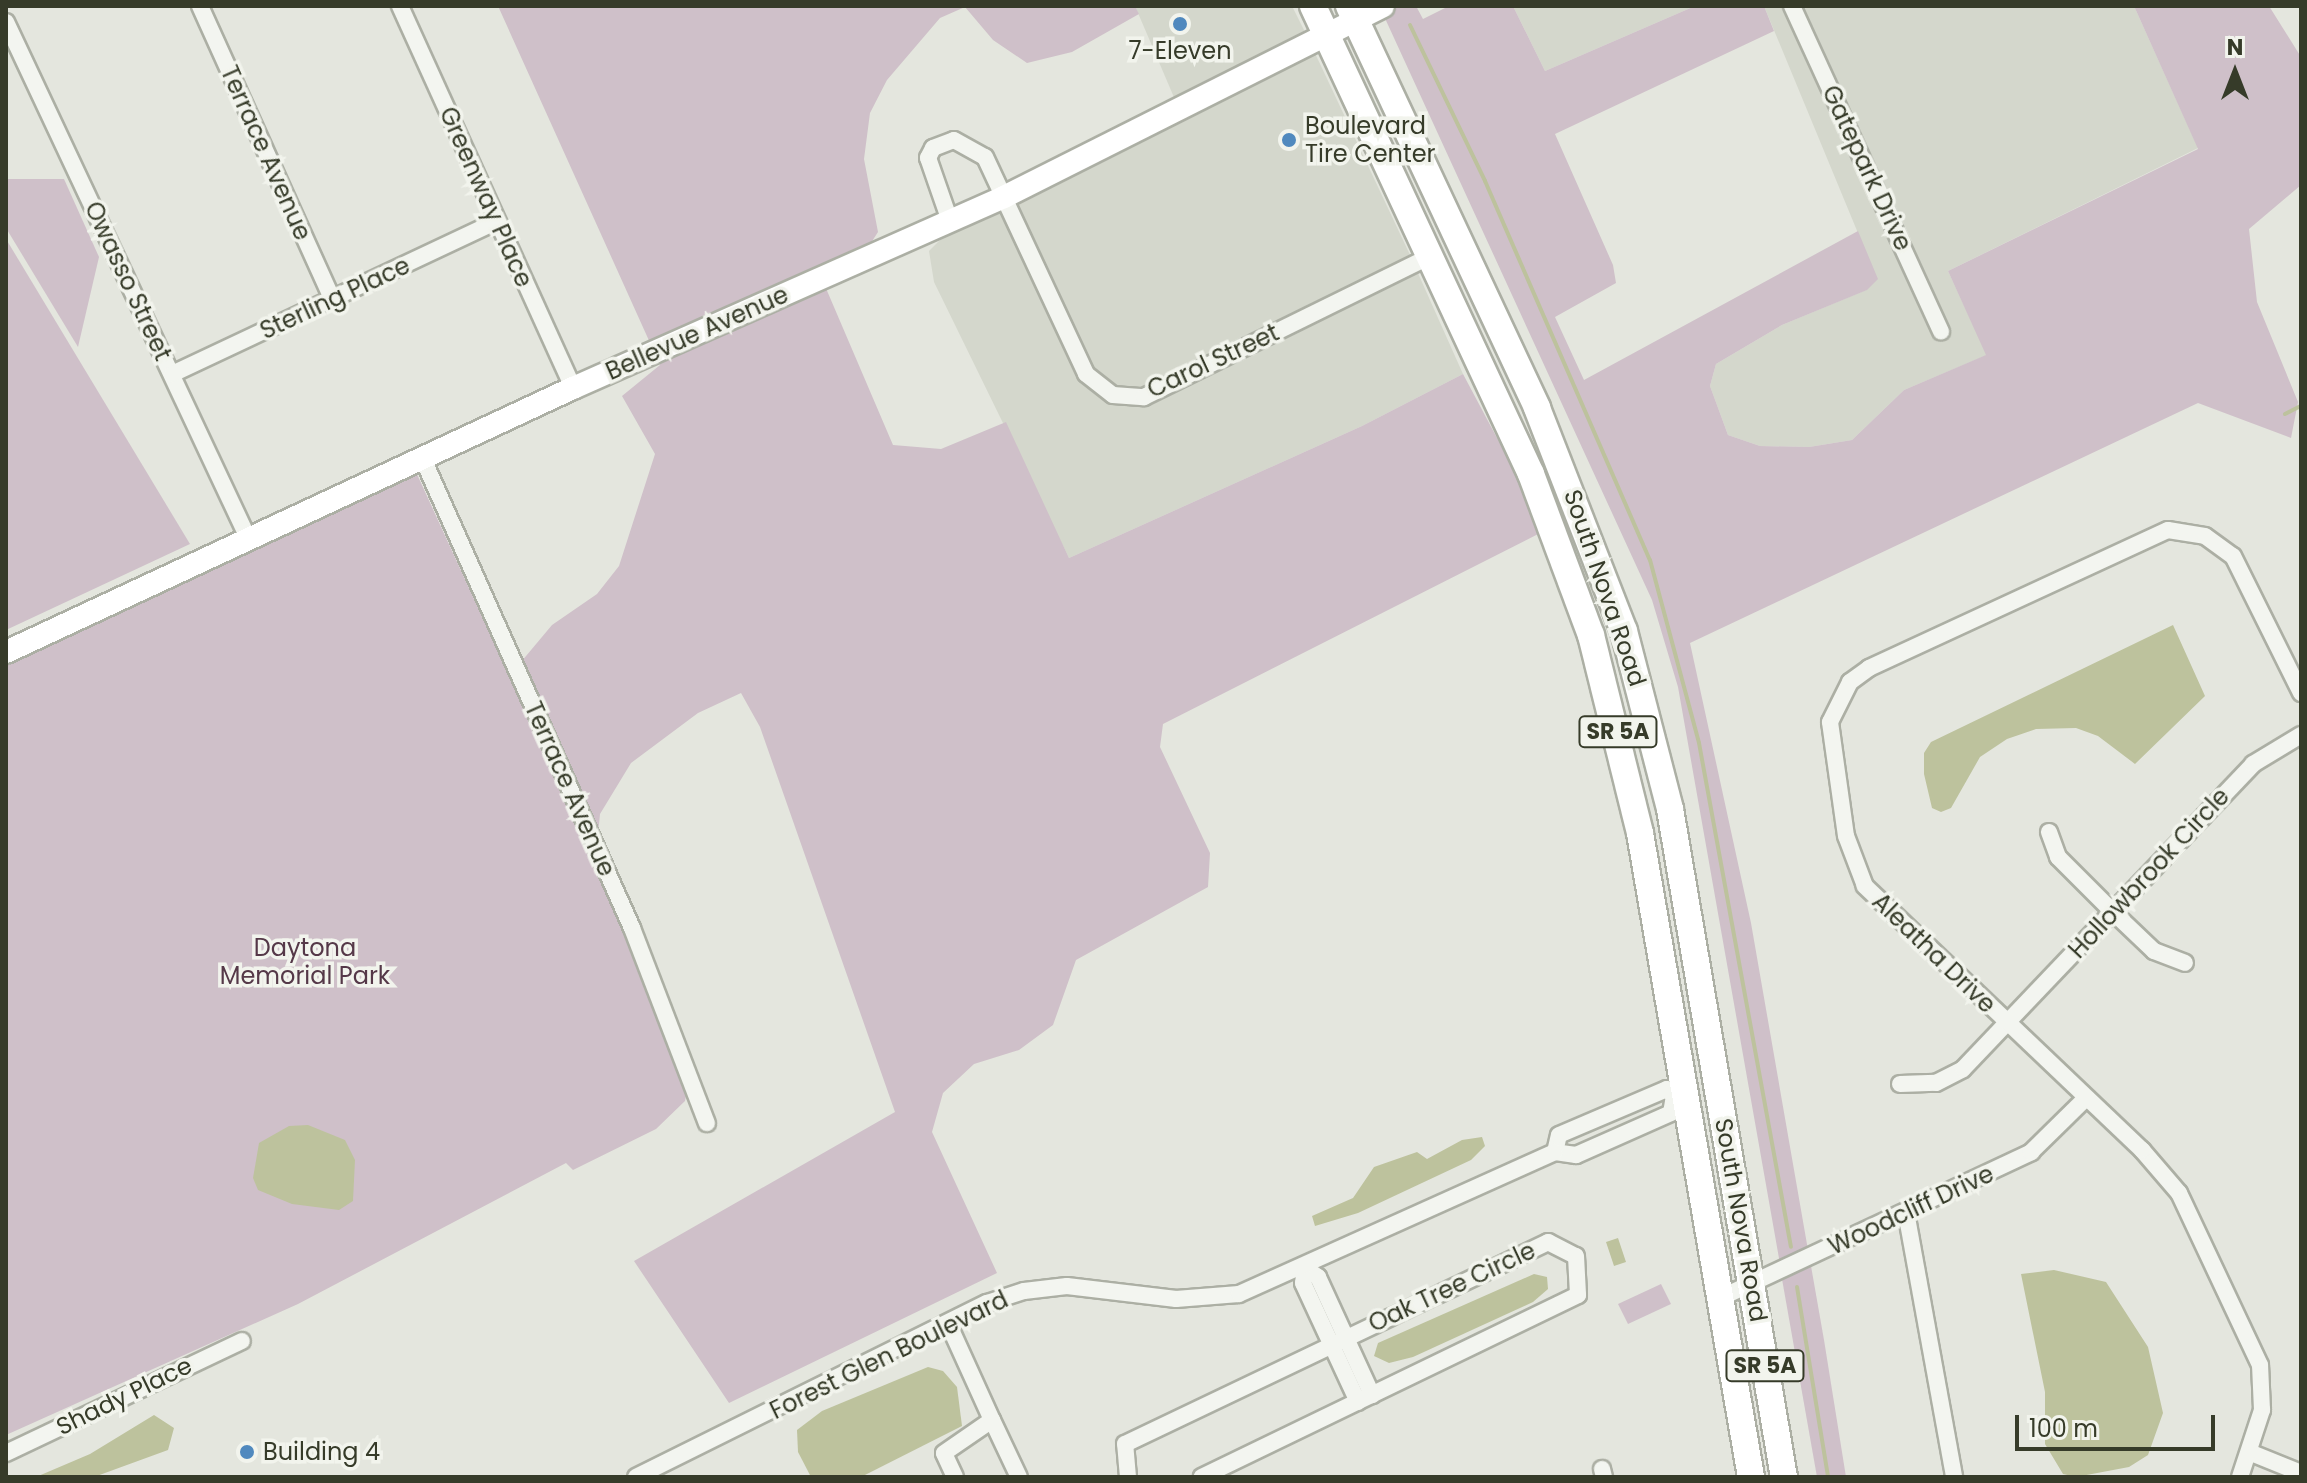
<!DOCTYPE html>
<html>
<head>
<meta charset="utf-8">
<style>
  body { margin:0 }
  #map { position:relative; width:2307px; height:1483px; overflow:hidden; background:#e4e6de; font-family:Poppins,sans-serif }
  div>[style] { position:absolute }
  .built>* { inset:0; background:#d4d7cc }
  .green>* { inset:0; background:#cfc0c9 }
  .water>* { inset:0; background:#bdc29d }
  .stream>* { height:4px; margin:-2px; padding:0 2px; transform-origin:2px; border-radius:2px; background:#bdc29d }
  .roads { filter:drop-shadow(2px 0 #acafa4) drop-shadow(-2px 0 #acafa4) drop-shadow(0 2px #acafa4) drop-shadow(0 -2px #acafa4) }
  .street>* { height:16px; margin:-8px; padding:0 8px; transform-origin:8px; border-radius:8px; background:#f3f5f0 }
  .secondary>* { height:22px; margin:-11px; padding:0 11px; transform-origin:11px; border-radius:11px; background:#fff }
  .primary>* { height:26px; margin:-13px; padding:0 13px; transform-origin:13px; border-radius:13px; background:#fff }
  .dots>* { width:22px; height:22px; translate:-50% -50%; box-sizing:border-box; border:4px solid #f2f4ed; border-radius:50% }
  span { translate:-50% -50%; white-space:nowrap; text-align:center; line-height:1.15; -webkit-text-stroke:7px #f2f4ed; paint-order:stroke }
  .shield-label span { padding:2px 6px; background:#f2f4ed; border:2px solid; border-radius:6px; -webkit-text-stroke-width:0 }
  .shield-label { font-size:22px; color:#363b29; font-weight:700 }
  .poi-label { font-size:24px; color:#363b29 }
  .left { translate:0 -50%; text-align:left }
  .street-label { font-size:24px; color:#363b29 }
  .park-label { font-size:24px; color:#553848 }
  .frame { position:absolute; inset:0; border:8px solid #363b29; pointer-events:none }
  .north { position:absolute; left:2195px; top:32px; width:80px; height:80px; -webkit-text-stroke:6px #f2f4ed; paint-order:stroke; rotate:0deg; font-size:22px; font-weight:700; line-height:32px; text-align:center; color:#363b29 }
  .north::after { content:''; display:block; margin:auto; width:28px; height:36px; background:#363b29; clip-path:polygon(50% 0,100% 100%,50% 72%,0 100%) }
  .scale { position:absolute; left:2015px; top:1415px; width:200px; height:36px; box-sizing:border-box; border:4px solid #363b29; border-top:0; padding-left:10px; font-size:24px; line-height:28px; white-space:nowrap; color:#363b29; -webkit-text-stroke:6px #f2f4ed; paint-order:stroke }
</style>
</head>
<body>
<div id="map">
  <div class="built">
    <i style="clip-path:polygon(1135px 6px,1292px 6px,1307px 36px,1176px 102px)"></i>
    <i style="clip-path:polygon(1513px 6px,1695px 6px,1545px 71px)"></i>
    <i style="clip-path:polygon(1764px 6px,1784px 6px,1939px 341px,1950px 334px,1800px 6px,2134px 6px,2198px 148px,1948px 271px,1987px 355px,1904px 390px,1852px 440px,1809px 447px,1760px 446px,1728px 435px,1710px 386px,1716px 364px,1782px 325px,1866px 290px,1877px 279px)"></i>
    <i style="clip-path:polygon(1313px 49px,1411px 257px,1143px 389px,1115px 387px,1092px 369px,1015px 203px)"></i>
    <i style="clip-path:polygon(1002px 209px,1080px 378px,1110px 402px,1417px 271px,1463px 374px,1362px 426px,1069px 558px,934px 282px,929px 251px,951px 229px)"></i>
  </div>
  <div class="green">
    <i style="clip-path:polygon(498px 6px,1135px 6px,1139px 14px,1072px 52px,1027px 63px,993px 40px,965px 7px,940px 18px,887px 80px,870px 113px,864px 159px,878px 232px,867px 249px,651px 345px)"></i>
    <i style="clip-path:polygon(1399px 6px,1416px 6px,1423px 19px,1449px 6px,1513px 6px,1545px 71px,1695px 6px,1764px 6px,1774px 31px,1555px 134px,1613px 265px,1616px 283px,1555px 317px,1584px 380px,1858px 231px,1878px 279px,1867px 290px,1782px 325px,1716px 364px,1710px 386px,1728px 435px,1760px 446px,1809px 447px,1852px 440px,1904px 390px,1986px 355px,1948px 271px,2198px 149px,2134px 6px,2269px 6px,2301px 57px,2301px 185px,2249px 229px,2257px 302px,2298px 402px,2291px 438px,2198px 403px,1690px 643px,1751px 923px,1808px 1250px,1780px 1264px,1678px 687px,1652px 600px,1383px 14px)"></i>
    <i style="clip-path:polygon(6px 179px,64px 179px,99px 257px,78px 347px,6px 228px)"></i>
    <i style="clip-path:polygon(6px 239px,190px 544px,6px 630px)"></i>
    <i style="clip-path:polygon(825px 286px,893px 445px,941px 449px,1006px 422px,1069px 558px,1362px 426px,1463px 374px,1546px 530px,1163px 724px,1160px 747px,1210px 853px,1208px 887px,1076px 960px,1053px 1025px,1019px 1050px,974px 1064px,943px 1093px,932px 1132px,997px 1273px,729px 1403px,634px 1261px,895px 1112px,760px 727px,741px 693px,698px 713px,631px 763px,600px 814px,598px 835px,521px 662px,552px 625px,597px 594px,619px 566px,655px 454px,622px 396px,660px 365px,657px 359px)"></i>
    <i style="clip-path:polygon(416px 472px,626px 932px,687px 1090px,685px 1101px,656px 1129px,573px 1170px,566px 1163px,298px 1304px,6px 1435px,6px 660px,174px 583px,177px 586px)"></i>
    <i style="clip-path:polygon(1811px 1266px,1824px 1340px,1846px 1477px,1817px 1477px,1782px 1279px)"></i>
    <i style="clip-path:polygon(1661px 1284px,1671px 1304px,1628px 1324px,1618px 1304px)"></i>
  </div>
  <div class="water">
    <i style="clip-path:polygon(2173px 625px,2205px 696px,2135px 764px,2098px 736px,2076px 728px,2036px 729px,2007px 739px,1980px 757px,1951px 808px,1941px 812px,1932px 808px,1924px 774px,1924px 753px,1931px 742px)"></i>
    <i style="clip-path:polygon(308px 1125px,345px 1140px,355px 1160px,353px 1201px,339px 1210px,292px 1204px,258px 1190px,253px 1178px,259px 1143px,289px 1126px)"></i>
    <i style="clip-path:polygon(1482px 1137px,1485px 1146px,1471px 1160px,1358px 1213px,1315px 1226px,1312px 1216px,1353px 1198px,1374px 1167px,1417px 1152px,1427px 1159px,1462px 1140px)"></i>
    <i style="clip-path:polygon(1618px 1238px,1626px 1262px,1614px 1266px,1606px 1242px)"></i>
    <i style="clip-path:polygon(2054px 1270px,2106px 1282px,2148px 1347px,2163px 1413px,2148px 1455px,2129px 1467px,2076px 1477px,2063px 1474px,2045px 1444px,2045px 1392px,2021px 1274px)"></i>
    <i style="clip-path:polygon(1534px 1274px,1547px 1277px,1548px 1289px,1533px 1302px,1413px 1357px,1389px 1363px,1374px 1356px,1378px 1343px)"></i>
    <i style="clip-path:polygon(928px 1367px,943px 1371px,957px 1387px,962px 1426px,861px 1477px,811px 1477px,798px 1452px,797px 1430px,822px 1411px)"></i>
    <i style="clip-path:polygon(154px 1415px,174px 1428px,168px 1450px,94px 1477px,36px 1477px,90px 1454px)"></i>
  </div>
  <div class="stream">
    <i style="left:1410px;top:25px;width:173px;rotate:64.3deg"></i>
    <i style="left:1485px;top:181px;width:413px;rotate:66.5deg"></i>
    <i style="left:1650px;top:560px;width:189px;rotate:75deg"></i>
    <i style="left:1699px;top:743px;width:512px;rotate:79.66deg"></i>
    <i style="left:2285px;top:414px;width:18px;rotate:-27deg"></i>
    <i style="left:1797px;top:1287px;width:193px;rotate:80.7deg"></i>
  </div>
  <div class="roads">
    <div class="street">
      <i style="left:200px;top:6px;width:323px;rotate:65.7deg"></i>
      <i style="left:400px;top:6px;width:419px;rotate:65.6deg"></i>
      <i style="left:1792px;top:6px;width:358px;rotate:65.4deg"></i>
      <i style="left:6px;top:22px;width:572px;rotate:64.87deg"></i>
      <i style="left:950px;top:221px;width:67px;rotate:-109.2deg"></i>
      <i style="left:928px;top:158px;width:11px;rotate:-63deg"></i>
      <i style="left:933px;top:148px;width:22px;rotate:-21deg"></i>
      <i style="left:954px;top:140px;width:35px;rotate:29deg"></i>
      <i style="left:985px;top:157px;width:239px;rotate:65deg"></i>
      <i style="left:1086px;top:374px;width:34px;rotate:38deg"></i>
      <i style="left:1113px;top:395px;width:31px;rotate:4deg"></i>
      <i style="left:1144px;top:397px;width:319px;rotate:-26.2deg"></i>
      <i style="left:172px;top:374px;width:359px;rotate:-25.2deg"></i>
      <i style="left:423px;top:459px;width:513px;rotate:65.98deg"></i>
      <i style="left:632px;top:928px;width:209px;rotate:69deg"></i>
      <i style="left:2049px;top:832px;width:27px;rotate:70deg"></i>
      <i style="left:2058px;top:857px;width:76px;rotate:45deg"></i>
      <i style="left:2112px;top:911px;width:58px;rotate:43.6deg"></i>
      <i style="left:2154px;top:951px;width:33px;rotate:21deg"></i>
      <i style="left:1900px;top:1084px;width:36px;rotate:-2deg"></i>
      <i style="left:1936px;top:1083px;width:30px;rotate:-27deg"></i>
      <i style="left:1963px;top:1069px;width:421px;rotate:-46.4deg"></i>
      <i style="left:2253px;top:764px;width:56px;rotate:-31.1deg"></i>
      <i style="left:1667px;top:1089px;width:10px;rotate:45deg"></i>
      <i style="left:1674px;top:1096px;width:17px;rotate:100deg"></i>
      <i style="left:1671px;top:1113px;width:104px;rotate:156.1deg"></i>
      <i style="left:1576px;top:1155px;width:21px;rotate:-172deg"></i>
      <i style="left:1555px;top:1152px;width:17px;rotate:-77deg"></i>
      <i style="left:1559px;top:1135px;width:117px;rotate:-23.1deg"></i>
      <i style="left:1906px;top:1212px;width:269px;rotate:79.7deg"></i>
      <i style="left:1720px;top:1298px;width:344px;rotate:-25.1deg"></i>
      <i style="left:2031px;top:1152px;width:77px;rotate:-44.5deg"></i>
      <i style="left:948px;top:1323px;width:107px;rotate:65.6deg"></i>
      <i style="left:1358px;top:1402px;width:131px;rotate:-114.8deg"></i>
      <i style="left:1303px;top:1283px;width:15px;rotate:-82deg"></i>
      <i style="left:1305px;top:1268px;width:16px;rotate:35deg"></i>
      <i style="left:1318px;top:1277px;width:130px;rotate:65.4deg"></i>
      <i style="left:2249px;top:1452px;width:56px;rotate:22deg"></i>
      <i style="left:6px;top:1453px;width:261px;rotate:-25.4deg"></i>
      <i style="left:1602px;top:1469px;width:8px;rotate:76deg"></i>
      <i style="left:636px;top:1477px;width:392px;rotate:-26.4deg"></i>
      <i style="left:987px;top:1303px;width:39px;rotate:-18deg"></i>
      <i style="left:1024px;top:1291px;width:43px;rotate:-6.6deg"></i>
      <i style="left:1067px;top:1286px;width:110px;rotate:6.8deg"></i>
      <i style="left:1176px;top:1299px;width:63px;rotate:-4.5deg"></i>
      <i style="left:1239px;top:1294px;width:346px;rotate:-24.2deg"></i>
      <i style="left:955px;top:1477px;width:26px;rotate:-115deg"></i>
      <i style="left:944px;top:1453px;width:58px;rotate:-34.5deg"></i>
      <i style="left:992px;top:1420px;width:63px;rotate:64.7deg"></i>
      <i style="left:1128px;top:1477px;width:33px;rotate:-95deg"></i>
      <i style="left:1125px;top:1444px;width:469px;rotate:-25.5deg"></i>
      <i style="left:1548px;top:1242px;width:31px;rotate:27deg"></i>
      <i style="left:1576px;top:1256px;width:39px;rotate:87deg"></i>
      <i style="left:1578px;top:1295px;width:418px;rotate:154.2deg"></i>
      <i style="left:2240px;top:1477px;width:71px;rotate:-71.8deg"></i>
      <i style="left:2262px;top:1410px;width:45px;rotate:-92.5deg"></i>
      <i style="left:2260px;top:1365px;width:190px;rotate:-115.2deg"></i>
      <i style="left:2179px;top:1193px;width:57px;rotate:-130.7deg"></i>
      <i style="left:2142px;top:1150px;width:383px;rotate:-136.4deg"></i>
      <i style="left:1865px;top:886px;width:53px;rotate:-110.8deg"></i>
      <i style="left:1846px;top:836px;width:115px;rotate:-98deg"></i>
      <i style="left:1830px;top:722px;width:45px;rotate:-63.4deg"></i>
      <i style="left:1850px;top:682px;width:24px;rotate:-36deg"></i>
      <i style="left:1869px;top:668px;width:329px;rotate:-24.8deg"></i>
      <i style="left:2168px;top:530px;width:37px;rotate:9deg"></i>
      <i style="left:2205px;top:536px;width:34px;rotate:36deg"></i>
      <i style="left:2233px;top:556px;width:153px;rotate:63.6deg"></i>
    </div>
    <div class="secondary">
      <i style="left:6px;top:652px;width:625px;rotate:-24.97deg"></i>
      <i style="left:573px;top:388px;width:471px;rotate:-23.9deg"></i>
      <i style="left:1004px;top:197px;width:424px;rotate:-26.7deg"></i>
    </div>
    <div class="primary">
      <i style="left:1313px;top:6px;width:516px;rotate:65.02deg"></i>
      <i style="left:1531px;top:474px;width:172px;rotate:69.6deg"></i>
      <i style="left:1591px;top:635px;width:204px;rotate:76.1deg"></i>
      <i style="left:1640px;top:833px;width:653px;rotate:80.22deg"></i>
      <i style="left:1349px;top:6px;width:444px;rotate:64.9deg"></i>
      <i style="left:1537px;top:408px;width:239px;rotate:68.7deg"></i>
      <i style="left:1624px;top:631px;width:184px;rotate:75.5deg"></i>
      <i style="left:1670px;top:809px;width:678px;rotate:80.32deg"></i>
    </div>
  </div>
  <div class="dots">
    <i style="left:1180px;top:24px;background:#5089be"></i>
    <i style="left:1289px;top:140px;background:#5089be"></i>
    <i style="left:247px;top:1452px;background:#5089be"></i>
  </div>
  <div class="shield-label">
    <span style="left:1618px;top:732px">SR 5A</span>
    <span style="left:1765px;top:1366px">SR 5A</span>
  </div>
  <div class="poi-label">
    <span style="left:1180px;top:51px">7-Eleven</span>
    <span class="left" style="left:1305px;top:140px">Boulevard<br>Tire Center</span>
    <span class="left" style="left:263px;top:1452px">Building 4</span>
  </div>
  <div class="street-label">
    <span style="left:266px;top:153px;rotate:66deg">Terrace Avenue</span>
    <span style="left:1867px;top:168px;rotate:65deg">Gatepark Drive</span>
    <span style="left:486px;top:197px;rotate:66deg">Greenway Place</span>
    <span style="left:128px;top:281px;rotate:65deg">Owasso Street</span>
    <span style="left:335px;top:298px;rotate:-25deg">Sterling Place</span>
    <span style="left:697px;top:333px;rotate:-24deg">Bellevue Avenue</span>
    <span style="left:1213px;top:361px;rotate:-25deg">Carol Street</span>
    <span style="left:1605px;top:588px;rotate:71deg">South Nova Road</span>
    <span style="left:570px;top:789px;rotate:66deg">Terrace Avenue</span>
    <span style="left:2149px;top:873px;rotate:-47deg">Hollowbrook Circle</span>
    <span style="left:1934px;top:953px;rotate:44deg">Aleatha Drive</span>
    <span style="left:1911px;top:1210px;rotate:-25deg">Woodcliff Drive</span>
    <span style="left:1741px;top:1220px;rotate:80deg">South Nova Road</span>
    <span style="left:1452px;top:1287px;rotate:-25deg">Oak Tree Circle</span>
    <span style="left:889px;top:1355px;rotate:-26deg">Forest Glen Boulevard</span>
    <span style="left:124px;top:1396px;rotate:-26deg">Shady Place</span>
  </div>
  <div class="park-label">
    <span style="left:305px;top:962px">Daytona<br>Memorial Park</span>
  </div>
  <div class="frame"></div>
  <div class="north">N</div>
  <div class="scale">100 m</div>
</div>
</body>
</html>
